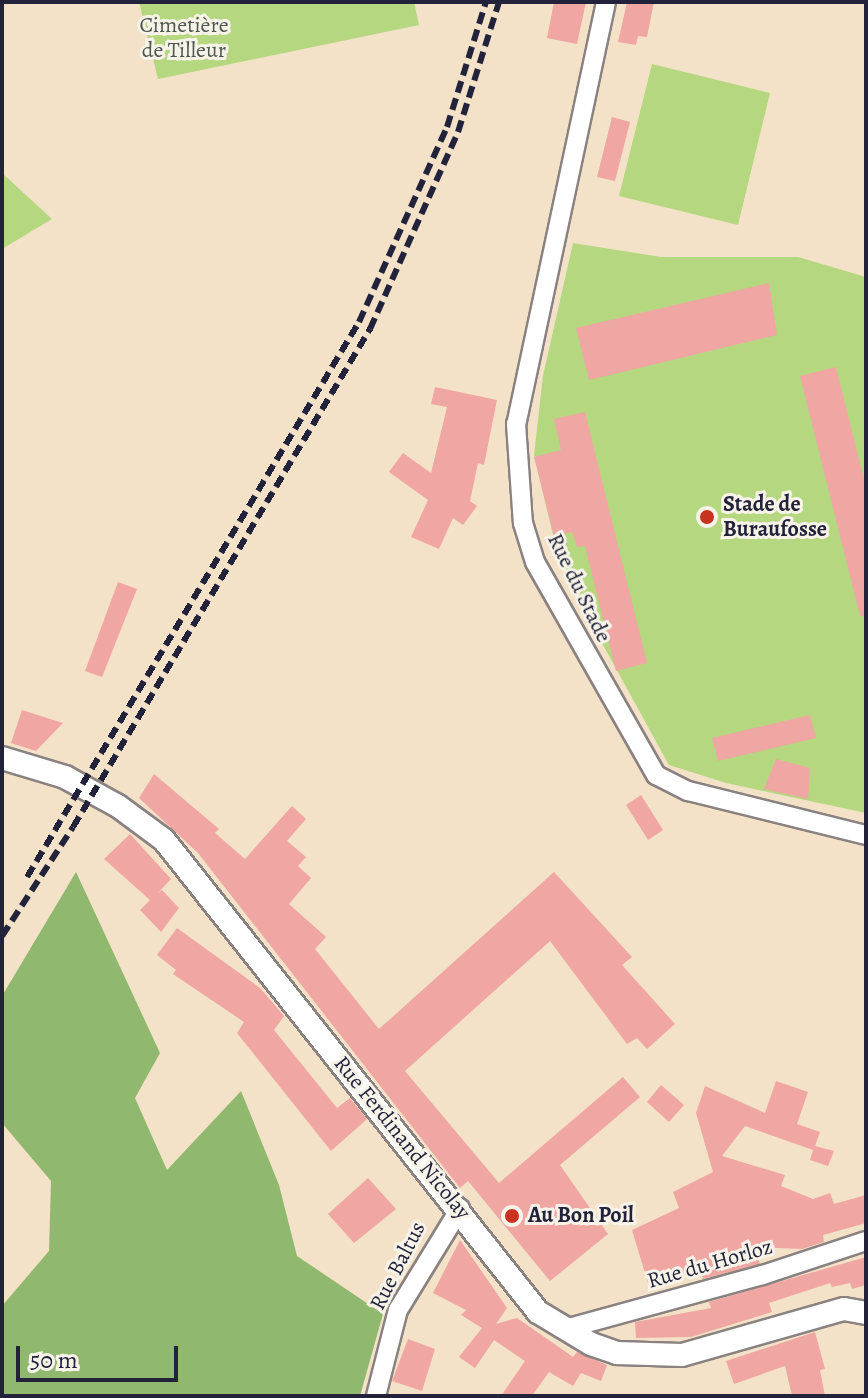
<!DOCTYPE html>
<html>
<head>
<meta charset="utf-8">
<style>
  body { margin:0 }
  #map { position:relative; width:868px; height:1398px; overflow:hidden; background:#f3e2c7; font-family:Alegreya,serif }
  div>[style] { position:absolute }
  .green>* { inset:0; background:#b5d780 }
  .forest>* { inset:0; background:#90b86e }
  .building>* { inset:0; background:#f0a6a2 }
  .roads { filter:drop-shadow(2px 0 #8a8281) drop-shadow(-2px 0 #8a8281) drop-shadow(0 2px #8a8281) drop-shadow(0 -2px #8a8281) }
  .minor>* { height:18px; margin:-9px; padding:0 9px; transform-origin:9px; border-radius:9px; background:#fff }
  .tertiary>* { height:22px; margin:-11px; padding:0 11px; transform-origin:11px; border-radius:11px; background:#fff }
  .rail>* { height:6px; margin-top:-3px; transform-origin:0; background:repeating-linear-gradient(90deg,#22223b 0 12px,transparent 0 18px) }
  .dots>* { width:22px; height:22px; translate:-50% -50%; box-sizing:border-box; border:4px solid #f7f3e8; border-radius:50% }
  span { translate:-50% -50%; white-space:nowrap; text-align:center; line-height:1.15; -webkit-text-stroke:6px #f7f3e8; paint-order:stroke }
  .park-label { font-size:22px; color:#4e5850 }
  .poi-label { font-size:22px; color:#22223b; font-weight:700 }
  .left { translate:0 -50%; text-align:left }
  .street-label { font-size:22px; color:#22223b }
  .frame { position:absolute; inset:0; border:4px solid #22223b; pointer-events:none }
  .scale { position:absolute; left:16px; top:1346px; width:162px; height:36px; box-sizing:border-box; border:4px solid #22223b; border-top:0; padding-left:10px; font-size:24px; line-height:28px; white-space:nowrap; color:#22223b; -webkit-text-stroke:6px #f7f3e8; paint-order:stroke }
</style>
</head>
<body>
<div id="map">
  <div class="green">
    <i style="clip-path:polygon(139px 2px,414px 2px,419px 25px,158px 79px)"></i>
    <i style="clip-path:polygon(652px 64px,770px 93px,738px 225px,619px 196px)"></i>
    <i style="clip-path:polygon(2px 173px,52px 219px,2px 249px)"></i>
    <i style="clip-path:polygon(573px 243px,661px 257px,798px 257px,866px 277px,866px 813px,726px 783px,669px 765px,575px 594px,554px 539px,534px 455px,543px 376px)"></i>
  </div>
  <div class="forest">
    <i style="clip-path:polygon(76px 872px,160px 1053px,135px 1098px,167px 1170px,241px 1091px,279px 1185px,297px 1256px,383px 1314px,360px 1396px,2px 1396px,2px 1306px,49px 1251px,51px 1181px,2px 1123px,2px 996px)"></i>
  </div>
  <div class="building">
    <i style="clip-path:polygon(554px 2px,586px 2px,577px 44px,547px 38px)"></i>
    <i style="clip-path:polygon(627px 2px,654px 2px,647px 37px,638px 36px,636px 45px,618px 42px)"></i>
    <i style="clip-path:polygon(612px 117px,630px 122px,615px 181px,597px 177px)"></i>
    <i style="clip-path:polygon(769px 283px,777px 335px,589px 380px,576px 328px)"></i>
    <i style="clip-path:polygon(836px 367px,866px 488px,866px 616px,860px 616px,800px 376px)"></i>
    <i style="clip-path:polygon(435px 387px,497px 400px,484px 465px,478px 463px,470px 501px,477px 506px,463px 525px,453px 518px,439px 549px,411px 537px,428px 500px,389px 472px,403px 453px,431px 473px,447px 407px,431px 404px)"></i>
    <i style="clip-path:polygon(585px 412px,647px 663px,616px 671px,585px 546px,577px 547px,572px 532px,554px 536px,534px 457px,561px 450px,554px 419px)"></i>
    <i style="clip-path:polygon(118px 582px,137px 589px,102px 677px,85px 671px)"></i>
    <i style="clip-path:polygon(22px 710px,47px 718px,63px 723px,36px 751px,11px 743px)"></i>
    <i style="clip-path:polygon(810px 715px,816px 738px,718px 761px,712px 738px)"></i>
    <i style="clip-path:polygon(776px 759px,810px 768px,808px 799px,764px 789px)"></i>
    <i style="clip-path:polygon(154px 774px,219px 829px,215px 833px,245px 859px,292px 806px,306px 819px,287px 841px,306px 857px,298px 866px,311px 878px,289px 904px,326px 937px,315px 949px,379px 1029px,554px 872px,632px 957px,622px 965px,675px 1024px,647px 1049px,637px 1038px,627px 1044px,550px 941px,405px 1071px,499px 1183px,623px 1077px,640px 1097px,560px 1165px,608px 1234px,550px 1281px,468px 1181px,460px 1188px,198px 853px,139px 798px)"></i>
    <i style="clip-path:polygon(641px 795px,663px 830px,648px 840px,626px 805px)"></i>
    <i style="clip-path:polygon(130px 834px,171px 879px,158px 893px,162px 890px,179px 908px,161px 932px,140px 910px,150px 900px,104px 859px)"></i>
    <i style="clip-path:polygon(177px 928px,260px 988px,284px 1016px,274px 1030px,337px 1108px,350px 1098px,367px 1119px,331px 1151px,237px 1033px,244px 1022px,173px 974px,176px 970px,157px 955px)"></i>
    <i style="clip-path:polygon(776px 1081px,808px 1092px,797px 1124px,820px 1132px,815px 1146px,834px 1151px,828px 1166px,810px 1160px,813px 1150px,745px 1126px,722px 1156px,785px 1175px,781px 1186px,813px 1199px,830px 1193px,834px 1204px,866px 1195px,866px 1223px,823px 1235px,824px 1242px,802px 1249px,755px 1247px,760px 1264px,703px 1279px,700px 1269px,648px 1283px,632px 1230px,679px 1208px,673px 1192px,713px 1172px,696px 1113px,705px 1086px,765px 1113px)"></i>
    <i style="clip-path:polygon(661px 1085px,684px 1105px,669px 1122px,647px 1102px)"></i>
    <i style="clip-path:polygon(368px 1178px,396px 1209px,354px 1243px,328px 1214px)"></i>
    <i style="clip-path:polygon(460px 1240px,507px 1308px,496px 1324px,517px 1318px,573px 1357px,577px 1352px,607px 1365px,601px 1381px,581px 1373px,573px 1386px,549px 1372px,532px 1396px,501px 1396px,525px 1361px,494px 1340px,475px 1368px,459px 1357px,482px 1328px,461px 1315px,466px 1310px,433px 1293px)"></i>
    <i style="clip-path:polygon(866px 1257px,866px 1285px,852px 1289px,850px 1283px,832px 1287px,830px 1283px,769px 1303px,772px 1312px,691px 1337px,636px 1338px,635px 1322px,711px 1308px,709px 1302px)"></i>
    <i style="clip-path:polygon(815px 1332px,825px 1369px,820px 1370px,825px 1396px,792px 1396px,785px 1366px,734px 1384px,726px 1361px)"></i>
    <i style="clip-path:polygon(408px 1339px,435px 1349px,422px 1391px,392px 1381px)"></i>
  </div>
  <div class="roads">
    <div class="minor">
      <i style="left:606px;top:2px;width:431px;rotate:102deg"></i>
      <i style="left:516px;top:424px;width:99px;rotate:86deg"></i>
      <i style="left:523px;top:523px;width:41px;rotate:72.9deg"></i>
      <i style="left:535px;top:562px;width:245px;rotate:60.4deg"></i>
      <i style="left:656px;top:775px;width:36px;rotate:27deg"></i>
      <i style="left:688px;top:791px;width:183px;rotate:13.9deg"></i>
      <i style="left:565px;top:1329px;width:205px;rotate:-15.3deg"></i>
      <i style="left:763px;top:1275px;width:108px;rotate:-18.3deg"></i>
      <i style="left:376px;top:1396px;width:89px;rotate:-75.7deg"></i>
      <i style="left:398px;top:1310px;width:119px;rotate:-58.5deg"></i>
    </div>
    <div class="tertiary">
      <i style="left:2px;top:758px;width:66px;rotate:16.8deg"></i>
      <i style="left:65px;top:777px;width:60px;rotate:28.7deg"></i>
      <i style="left:118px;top:806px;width:57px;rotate:36.5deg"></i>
      <i style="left:164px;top:840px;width:602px;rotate:51.61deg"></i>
      <i style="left:538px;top:1312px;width:62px;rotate:31.1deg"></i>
      <i style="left:591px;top:1344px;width:28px;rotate:19deg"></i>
      <i style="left:617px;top:1353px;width:65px;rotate:1.8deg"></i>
      <i style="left:682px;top:1355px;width:168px;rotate:-15.9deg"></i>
      <i style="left:844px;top:1309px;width:22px;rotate:10deg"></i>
    </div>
  </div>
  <div class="rail">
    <i style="left:27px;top:877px;width:647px;rotate:-59.11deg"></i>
    <i style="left:359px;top:322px;width:214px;rotate:-65.7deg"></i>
    <i style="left:447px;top:127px;width:131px;rotate:-72.7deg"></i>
    <i style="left:2px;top:936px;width:130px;rotate:-56.9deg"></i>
    <i style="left:73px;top:827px;width:580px;rotate:-59.19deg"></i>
    <i style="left:370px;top:329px;width:216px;rotate:-65.9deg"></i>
    <i style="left:458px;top:132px;width:136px;rotate:-72.5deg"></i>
  </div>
  <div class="dots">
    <i style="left:707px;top:517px;background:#c8321e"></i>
    <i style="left:512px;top:1216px;background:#c8321e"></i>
  </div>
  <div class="park-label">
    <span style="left:184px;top:38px">Cimetière<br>de Tilleur</span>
  </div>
  <div class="poi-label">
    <span class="left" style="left:723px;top:517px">Stade de<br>Buraufosse</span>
    <span class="left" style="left:528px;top:1216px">Au Bon Poil</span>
  </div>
  <div class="street-label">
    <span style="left:579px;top:588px;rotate:64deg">Rue du Stade</span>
    <span style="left:402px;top:1138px;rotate:51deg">Rue Ferdinand Nicolay</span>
    <span style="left:710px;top:1264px;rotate:-16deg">Rue du Horloz</span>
    <span style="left:398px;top:1266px;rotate:-63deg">Rue Baltus</span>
  </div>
  <div class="frame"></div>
  <div class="scale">50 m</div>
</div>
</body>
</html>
